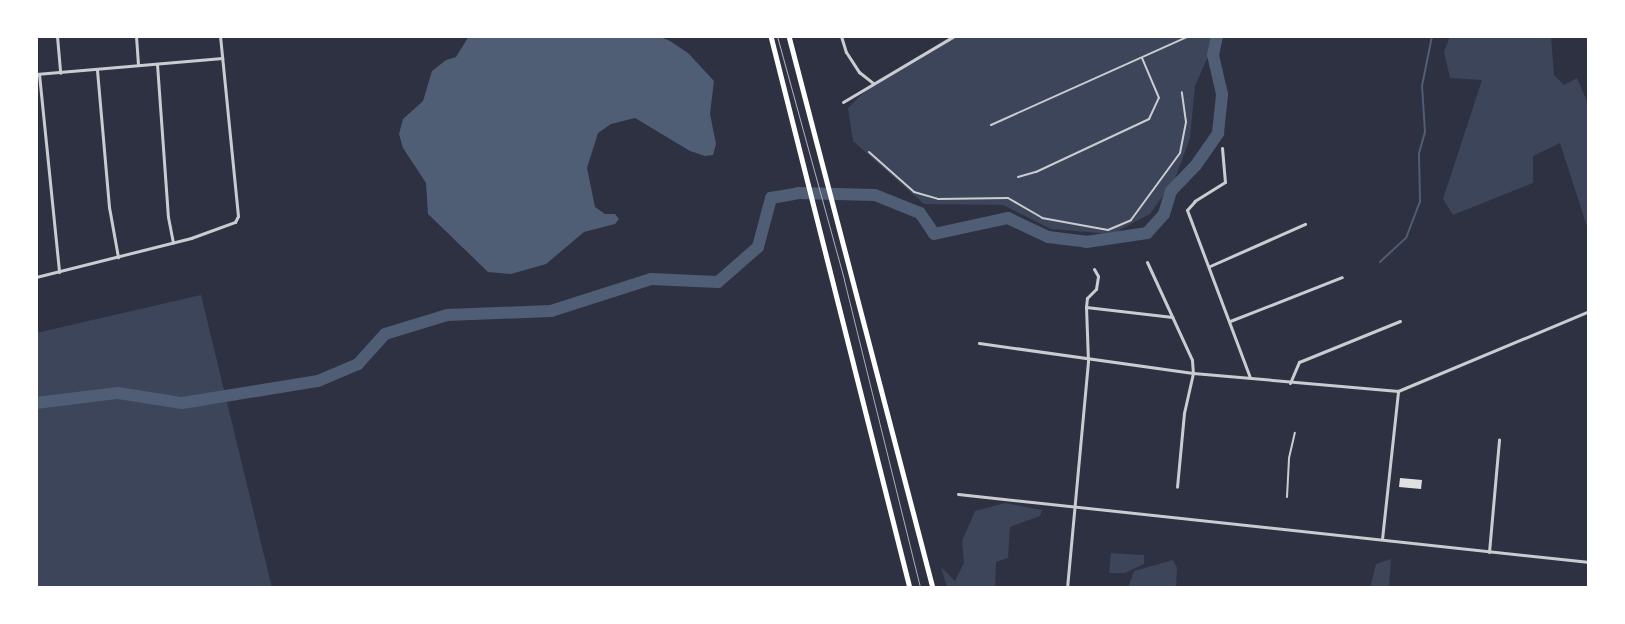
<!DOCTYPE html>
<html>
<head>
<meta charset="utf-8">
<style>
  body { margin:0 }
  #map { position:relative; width:1625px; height:624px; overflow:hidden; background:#2d3142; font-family:Rubik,sans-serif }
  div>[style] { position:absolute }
  .green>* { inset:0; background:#3c4559 }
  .water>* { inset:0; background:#4f5d75 }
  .stream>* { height:2px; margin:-1px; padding:0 1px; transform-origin:1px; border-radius:1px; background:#4f5d75 }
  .river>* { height:12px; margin:-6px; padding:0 6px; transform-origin:6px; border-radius:6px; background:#4f5d75 }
  .building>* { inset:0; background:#e0e0e3 }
  .service>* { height:2px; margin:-1px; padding:0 1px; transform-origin:1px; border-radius:1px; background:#caccd0 }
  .minor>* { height:3px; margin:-1.5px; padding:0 1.5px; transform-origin:1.5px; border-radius:1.5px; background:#caccd0 }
  .secondary>* { height:4.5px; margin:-2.25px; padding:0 2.25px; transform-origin:2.25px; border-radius:2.25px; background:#fff }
  .tram>* { height:1px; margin:-0.5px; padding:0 0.5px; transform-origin:0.5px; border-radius:0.5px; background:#abadb3 }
  span { translate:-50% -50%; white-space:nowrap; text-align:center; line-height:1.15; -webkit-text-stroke:4.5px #fff; paint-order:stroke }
  .frame { position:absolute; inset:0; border:38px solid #fff; pointer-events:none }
</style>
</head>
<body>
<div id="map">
  <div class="green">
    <i style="clip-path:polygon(954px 36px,1217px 36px,1195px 86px,1190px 138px,1175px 179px,1150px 214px,1112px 234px,1051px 229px,1003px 205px,924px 204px,853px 141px,848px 108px,874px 82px)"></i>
    <i style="clip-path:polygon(1450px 36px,1551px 36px,1554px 75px,1564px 85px,1577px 78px,1589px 106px,1589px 233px,1560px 143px,1533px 156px,1533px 183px,1453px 215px,1443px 199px,1482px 80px,1450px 78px,1444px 52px)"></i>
    <i style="clip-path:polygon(201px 295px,272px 588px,36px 588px,36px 333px)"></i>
    <i style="clip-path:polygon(1005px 503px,1042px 510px,1040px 516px,1010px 527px,1008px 558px,996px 562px,995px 588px,947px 588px,941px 567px,955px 581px,964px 563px,962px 541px,975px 511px)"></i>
    <i style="clip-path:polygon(1111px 553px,1144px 555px,1144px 564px,1125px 573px,1109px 573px)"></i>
    <i style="clip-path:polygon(1391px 559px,1389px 588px,1370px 588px,1376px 564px)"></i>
    <i style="clip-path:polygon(1173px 560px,1177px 568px,1176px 588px,1128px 588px,1134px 571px)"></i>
  </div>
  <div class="water">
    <i style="clip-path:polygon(469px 36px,658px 36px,670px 41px,688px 53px,714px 81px,710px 114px,716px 144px,713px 155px,705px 156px,690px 151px,635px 118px,611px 124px,598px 133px,587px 168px,595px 207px,605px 214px,615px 214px,619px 219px,615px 224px,584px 232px,546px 264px,511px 274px,488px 272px,428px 214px,426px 183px,403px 148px,399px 134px,403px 119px,423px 101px,432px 71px,446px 60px,456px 57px)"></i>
  </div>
  <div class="stream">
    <i style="left:1380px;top:262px;width:35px;rotate:-43deg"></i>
    <i style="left:1406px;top:238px;width:39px;rotate:-69deg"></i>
    <i style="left:1420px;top:202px;width:49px;rotate:-91.2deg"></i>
    <i style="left:1419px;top:153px;width:22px;rotate:-74deg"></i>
    <i style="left:1425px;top:132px;width:46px;rotate:-93.7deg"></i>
    <i style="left:1422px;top:86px;width:51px;rotate:-78.7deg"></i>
  </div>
  <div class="river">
    <i style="left:36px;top:403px;width:83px;rotate:-7deg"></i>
    <i style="left:118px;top:393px;width:65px;rotate:8.9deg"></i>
    <i style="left:182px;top:403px;width:138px;rotate:-9.2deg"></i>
    <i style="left:318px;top:381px;width:43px;rotate:-23deg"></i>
    <i style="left:358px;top:364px;width:40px;rotate:-48deg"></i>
    <i style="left:385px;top:334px;width:65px;rotate:-17deg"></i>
    <i style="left:447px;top:315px;width:104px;rotate:-2.2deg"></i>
    <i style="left:551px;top:311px;width:105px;rotate:-17.7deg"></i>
    <i style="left:651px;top:279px;width:67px;rotate:2.6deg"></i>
    <i style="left:718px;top:282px;width:53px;rotate:-41.2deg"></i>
    <i style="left:758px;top:247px;width:51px;rotate:-75.1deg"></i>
    <i style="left:771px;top:198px;width:27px;rotate:-10deg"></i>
    <i style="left:798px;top:193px;width:77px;rotate:1.5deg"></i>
    <i style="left:875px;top:195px;width:48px;rotate:21.8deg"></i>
    <i style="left:920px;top:213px;width:25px;rotate:56deg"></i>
    <i style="left:934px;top:234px;width:76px;rotate:-12.2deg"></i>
    <i style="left:1008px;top:218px;width:44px;rotate:25.4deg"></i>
    <i style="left:1048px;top:237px;width:38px;rotate:7deg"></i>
    <i style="left:1086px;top:242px;width:62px;rotate:-8.4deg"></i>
    <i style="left:1147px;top:233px;width:25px;rotate:-48deg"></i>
    <i style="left:1164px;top:214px;width:24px;rotate:-73deg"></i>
    <i style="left:1171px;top:191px;width:36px;rotate:-46deg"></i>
    <i style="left:1196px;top:165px;width:39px;rotate:-55deg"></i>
    <i style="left:1218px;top:133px;width:39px;rotate:-84deg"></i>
    <i style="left:1222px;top:94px;width:40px;rotate:-103deg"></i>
    <i style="left:1213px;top:55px;width:19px;rotate:-78deg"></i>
  </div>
  <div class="building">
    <i style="clip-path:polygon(1400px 478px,1422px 480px,1421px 489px,1399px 487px)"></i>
  </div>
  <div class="service">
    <i style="left:991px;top:125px;width:217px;rotate:-24.2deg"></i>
    <i style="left:869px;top:152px;width:60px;rotate:41.6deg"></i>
    <i style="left:914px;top:192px;width:25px;rotate:16deg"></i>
    <i style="left:938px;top:199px;width:70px;rotate:-0.8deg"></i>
    <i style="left:1008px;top:198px;width:39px;rotate:30deg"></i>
    <i style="left:1042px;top:218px;width:67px;rotate:10.3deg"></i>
    <i style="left:1108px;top:230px;width:25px;rotate:-23deg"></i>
    <i style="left:1131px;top:220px;width:83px;rotate:-53.8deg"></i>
    <i style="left:1180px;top:153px;width:32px;rotate:-79deg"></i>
    <i style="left:1186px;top:122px;width:30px;rotate:-98deg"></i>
    <i style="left:1018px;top:177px;width:19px;rotate:-16deg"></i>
    <i style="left:1036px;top:172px;width:125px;rotate:-25.1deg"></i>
    <i style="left:1149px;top:119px;width:23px;rotate:-65deg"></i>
    <i style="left:1159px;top:98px;width:43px;rotate:-113deg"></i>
    <i style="left:1287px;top:497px;width:39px;rotate:-87deg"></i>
    <i style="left:1289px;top:458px;width:26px;rotate:-77deg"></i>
  </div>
  <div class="minor">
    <i style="left:57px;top:36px;width:37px;rotate:85deg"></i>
    <i style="left:136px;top:36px;width:29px;rotate:86deg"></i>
    <i style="left:841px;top:36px;width:17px;rotate:73deg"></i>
    <i style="left:846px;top:52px;width:24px;rotate:57deg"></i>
    <i style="left:859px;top:72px;width:18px;rotate:38deg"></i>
    <i style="left:157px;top:64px;width:153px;rotate:85.9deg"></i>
    <i style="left:168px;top:217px;width:26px;rotate:79deg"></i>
    <i style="left:97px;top:70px;width:138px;rotate:85deg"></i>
    <i style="left:109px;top:207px;width:51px;rotate:79.8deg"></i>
    <i style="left:36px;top:74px;width:187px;rotate:-4.9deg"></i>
    <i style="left:39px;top:74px;width:199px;rotate:84.2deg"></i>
    <i style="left:843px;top:102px;width:129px;rotate:-30.7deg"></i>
    <i style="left:1222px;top:148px;width:34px;rotate:85deg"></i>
    <i style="left:1225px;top:182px;width:36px;rotate:148deg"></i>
    <i style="left:1195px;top:201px;width:12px;rotate:132deg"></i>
    <i style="left:1187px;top:210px;width:179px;rotate:69.4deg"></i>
    <i style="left:1147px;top:262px;width:108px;rotate:65.3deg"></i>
    <i style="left:1192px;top:360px;width:13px;rotate:86deg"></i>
    <i style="left:1193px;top:373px;width:41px;rotate:102.7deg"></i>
    <i style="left:1184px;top:413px;width:74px;rotate:95.4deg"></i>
    <i style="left:1210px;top:266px;width:104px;rotate:-23.9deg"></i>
    <i style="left:36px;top:277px;width:160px;rotate:-14.1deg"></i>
    <i style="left:191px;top:238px;width:47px;rotate:-20deg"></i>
    <i style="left:235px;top:222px;width:7px;rotate:-63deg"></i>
    <i style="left:238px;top:216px;width:181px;rotate:-95.7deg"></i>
    <i style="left:1086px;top:307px;width:87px;rotate:6.6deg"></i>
    <i style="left:1230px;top:321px;width:120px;rotate:-21.4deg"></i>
    <i style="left:979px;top:343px;width:216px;rotate:8deg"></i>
    <i style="left:1193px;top:373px;width:206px;rotate:5deg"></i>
    <i style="left:1398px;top:391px;width:207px;rotate:-22.7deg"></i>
    <i style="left:1290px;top:383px;width:23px;rotate:-67deg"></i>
    <i style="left:1299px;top:362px;width:109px;rotate:-22.1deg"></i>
    <i style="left:958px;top:494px;width:635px;rotate:6.15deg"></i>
    <i style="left:1382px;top:539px;width:149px;rotate:-83.8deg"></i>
    <i style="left:1489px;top:552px;width:113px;rotate:-84.9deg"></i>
    <i style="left:1067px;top:588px;width:228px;rotate:-84.7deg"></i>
    <i style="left:1088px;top:361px;width:54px;rotate:-92.1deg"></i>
    <i style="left:1086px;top:307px;width:9px;rotate:-84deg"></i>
    <i style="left:1087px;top:298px;width:13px;rotate:-45deg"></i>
    <i style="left:1096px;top:289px;width:13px;rotate:-81deg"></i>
    <i style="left:1098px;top:276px;width:8px;rotate:-120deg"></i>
  </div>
  <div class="secondary">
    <i style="left:771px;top:36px;width:569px;rotate:75.87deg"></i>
    <i style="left:789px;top:36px;width:570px;rotate:75.38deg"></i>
  </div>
  <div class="tram">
    <i style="left:777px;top:36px;width:253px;rotate:74.6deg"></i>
    <i style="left:844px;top:280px;width:317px;rotate:76.1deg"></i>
  </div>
  <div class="frame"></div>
</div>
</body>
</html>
